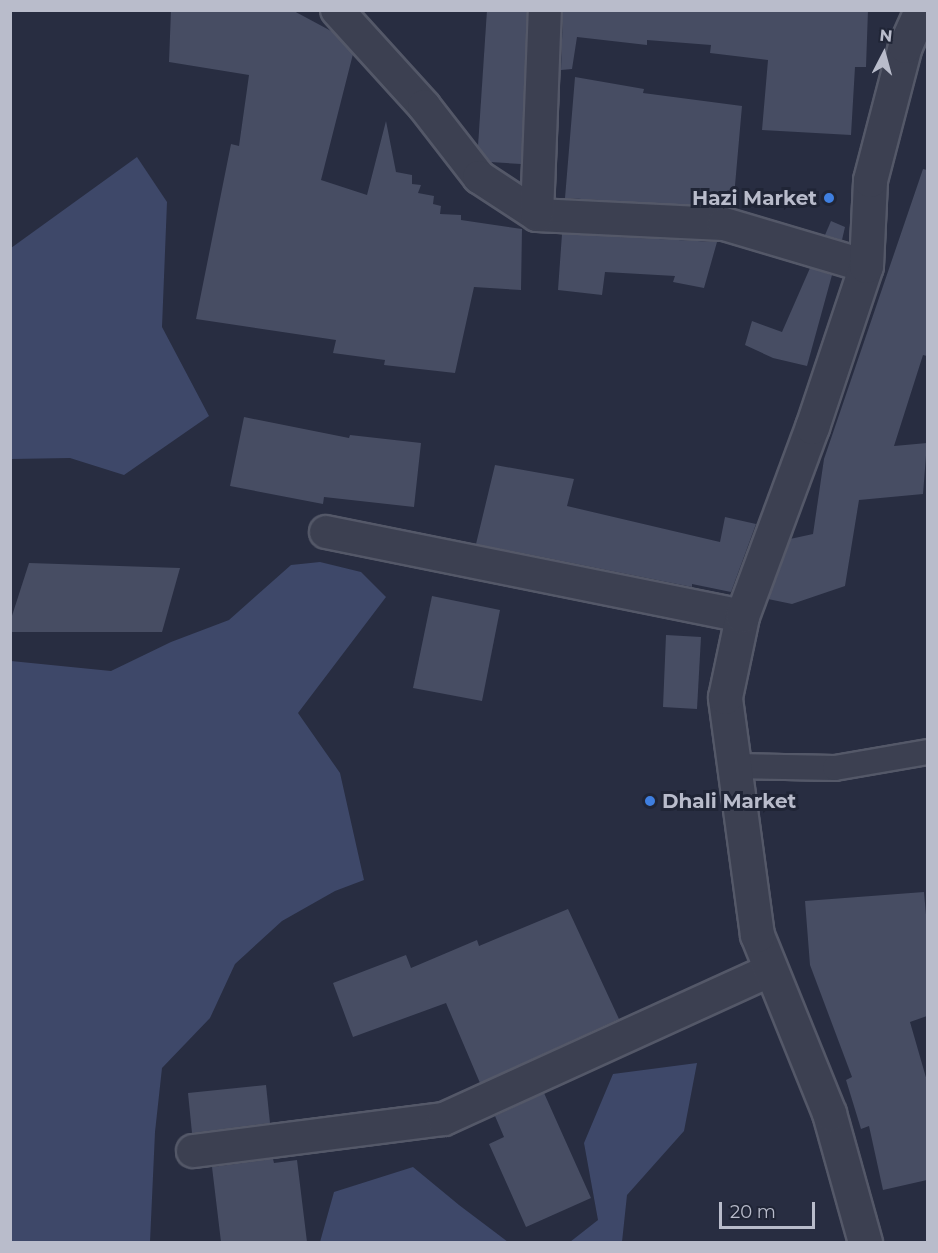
<!DOCTYPE html>
<html>
<head>
<meta charset="utf-8">
<style>
  body { margin:0 }
  #map { position:relative; width:938px; height:1253px; overflow:hidden; background:#282d41; font-family:Montserrat,sans-serif }
  div>[style] { position:absolute }
  .water>* { inset:0; background:#3e4869 }
  .building>* { inset:0; background:#474d63 }
  .roads { filter:drop-shadow(2px 0 #545868) drop-shadow(-2px 0 #545868) drop-shadow(0 2px #545868) drop-shadow(0 -2px #545868) }
  .pedestrian>* { height:24px; margin:-12px; padding:0 12px; transform-origin:12px; border-radius:12px; background:#3c4051 }
  .minor>* { height:32px; margin:-16px; padding:0 16px; transform-origin:16px; border-radius:16px; background:#3c4051 }
  .tertiary>* { height:33px; margin:-16.5px; padding:0 16.5px; transform-origin:16.5px; border-radius:16.5px; background:#3c4051 }
  .dots>* { width:16px; height:16px; translate:-50% -50%; box-sizing:border-box; border:3px solid #202536; border-radius:50% }
  span { translate:-50% -50%; white-space:nowrap; text-align:center; line-height:1.15; -webkit-text-stroke:6px #202536; paint-order:stroke }
  .poi-label { font-size:20px; color:#b9bccb; font-weight:700 }
  .right { translate:-100% -50%; text-align:right }
  .left { translate:0 -50%; text-align:left }
  .frame { position:absolute; inset:0; border:12px solid #b9bccb; pointer-events:none }
  .north { position:absolute; left:854px; top:24px; width:60px; height:60px; -webkit-text-stroke:4px #202536; paint-order:stroke; rotate:6deg; font-size:16px; font-weight:700; line-height:24px; text-align:center; color:#b9bccb }
  .north::after { content:''; display:block; margin:auto; width:21px; height:27px; background:#b9bccb; clip-path:polygon(50% 0,100% 100%,50% 72%,0 100%) }
  .scale { position:absolute; left:719px; top:1202px; width:96px; height:27px; box-sizing:border-box; border:3px solid #b9bccb; border-top:0; padding-left:8px; font-size:18px; line-height:21px; white-space:nowrap; color:#b9bccb; -webkit-text-stroke:4px #202536; paint-order:stroke }
</style>
</head>
<body>
<div id="map">
  <div class="water">
    <i style="clip-path:polygon(137px 157px,167px 202px,162px 327px,209px 416px,124px 475px,70px 458px,11px 459px,11px 248px)"></i>
    <i style="clip-path:polygon(320px 562px,361px 572px,386px 597px,298px 713px,340px 773px,364px 880px,335px 891px,282px 921px,235px 964px,210px 1018px,162px 1068px,155px 1132px,150px 1242px,11px 1242px,11px 661px,111px 671px,171px 642px,229px 620px,291px 565px)"></i>
    <i style="clip-path:polygon(697px 1063px,684px 1131px,627px 1195px,622px 1242px,570px 1242px,598px 1220px,584px 1143px,613px 1074px)"></i>
    <i style="clip-path:polygon(413px 1167px,459px 1205px,508px 1242px,320px 1242px,334px 1192px)"></i>
  </div>
  <div class="building">
    <i style="clip-path:polygon(171px 10px,292px 10px,333px 32px,353px 54px,321px 180px,367px 195px,386px 121px,396px 172px,412px 175px,412px 184px,421px 185px,418px 193px,434px 196px,433px 204px,441px 206px,440px 214px,461px 215px,461px 220px,522px 229px,521px 290px,474px 287px,455px 373px,384px 365px,385px 360px,333px 353px,336px 340px,196px 319px,231px 144px,239px 146px,249px 75px,169px 62px)"></i>
    <i style="clip-path:polygon(487px 10px,527px 10px,521px 164px,490px 162px,478px 146px)"></i>
    <i style="clip-path:polygon(563px 10px,868px 10px,866px 67px,855px 67px,851px 135px,762px 130px,768px 60px,710px 53px,711px 45px,647px 40px,647px 45px,577px 37px,572px 69px,561px 70px)"></i>
    <i style="clip-path:polygon(575px 77px,644px 89px,643px 93px,742px 106px,733px 208px,565px 198px)"></i>
    <i style="clip-path:polygon(923px 169px,927px 170px,927px 356px,923px 355px,894px 446px,927px 443px,923px 494px,859px 500px,845px 586px,792px 604px,768px 599px,790px 539px,813px 534px,824px 459px)"></i>
    <i style="clip-path:polygon(831px 221px,845px 227px,842px 240px,825px 235px)"></i>
    <i style="clip-path:polygon(562px 234px,717px 242px,704px 288px,673px 282px,675px 276px,605px 272px,602px 295px,558px 290px)"></i>
    <i style="clip-path:polygon(810px 268px,832px 275px,807px 366px,773px 358px,745px 345px,752px 321px,782px 332px)"></i>
    <i style="clip-path:polygon(244px 417px,349px 438px,350px 435px,421px 443px,414px 507px,324px 497px,323px 504px,230px 486px)"></i>
    <i style="clip-path:polygon(495px 465px,574px 479px,567px 506px,720px 542px,725px 517px,756px 524px,731px 592px,692px 584px,692px 587px,476px 544px)"></i>
    <i style="clip-path:polygon(29px 563px,180px 568px,162px 632px,10px 632px,10px 622px)"></i>
    <i style="clip-path:polygon(432px 596px,500px 610px,482px 701px,413px 688px)"></i>
    <i style="clip-path:polygon(666px 635px,701px 637px,697px 709px,663px 707px)"></i>
    <i style="clip-path:polygon(924px 892px,927px 926px,927px 1016px,910px 1022px,927px 1081px,927px 1180px,883px 1190px,869px 1126px,861px 1129px,846px 1080px,852px 1077px,810px 965px,805px 901px)"></i>
    <i style="clip-path:polygon(568px 909px,619px 1019px,480px 1083px,446px 1003px,353px 1037px,333px 983px,406px 955px,411px 968px,477px 940px,479px 946px)"></i>
    <i style="clip-path:polygon(266px 1085px,270px 1123px,192px 1133px,188px 1093px)"></i>
    <i style="clip-path:polygon(544px 1093px,591px 1198px,526px 1227px,489px 1144px,504px 1137px,495px 1116px)"></i>
    <i style="clip-path:polygon(273px 1159px,274px 1163px,297px 1160px,307px 1242px,221px 1242px,212px 1167px)"></i>
  </div>
  <div class="roads">
    <div class="pedestrian">
      <i style="left:734px;top:766px;width:101px;rotate:1.1deg"></i>
      <i style="left:835px;top:768px;width:94px;rotate:-9.8deg"></i>
    </div>
    <div class="minor">
      <i style="left:337px;top:10px;width:130px;rotate:47.8deg"></i>
      <i style="left:424px;top:106px;width:90px;rotate:52.2deg"></i>
      <i style="left:479px;top:177px;width:69px;rotate:33.2deg"></i>
      <i style="left:537px;top:215px;width:187px;rotate:2.8deg"></i>
      <i style="left:724px;top:224px;width:148px;rotate:16.5deg"></i>
      <i style="left:537px;top:215px;width:205px;rotate:-87.8deg"></i>
      <i style="left:326px;top:532px;width:424px;rotate:11.4deg"></i>
      <i style="left:193px;top:1151px;width:253px;rotate:-7.3deg"></i>
      <i style="left:444px;top:1119px;width:359px;rotate:-24.5deg"></i>
    </div>
    <div class="tertiary">
      <i style="left:865px;top:1242px;width:134px;rotate:-105.6deg"></i>
      <i style="left:829px;top:1113px;width:192px;rotate:-112deg"></i>
      <i style="left:757px;top:935px;width:240px;rotate:-97.7deg"></i>
      <i style="left:725px;top:697px;width:83px;rotate:-78.1deg"></i>
      <i style="left:742px;top:616px;width:202px;rotate:-69.7deg"></i>
      <i style="left:812px;top:427px;width:170px;rotate:-71.5deg"></i>
      <i style="left:866px;top:266px;width:86px;rotate:-87.3deg"></i>
      <i style="left:870px;top:180px;width:138px;rotate:-75.4deg"></i>
      <i style="left:905px;top:46px;width:39px;rotate:-66deg"></i>
    </div>
  </div>
  <div class="dots">
    <i style="left:829px;top:198px;background:#3f7fe0"></i>
    <i style="left:650px;top:801px;background:#3f7fe0"></i>
  </div>
  <div class="poi-label">
    <span class="right" style="left:817px;top:198px">Hazi Market</span>
    <span class="left" style="left:662px;top:801px">Dhali Market</span>
  </div>
  <div class="frame"></div>
  <div class="north">N</div>
  <div class="scale">20 m</div>
</div>
</body>
</html>
